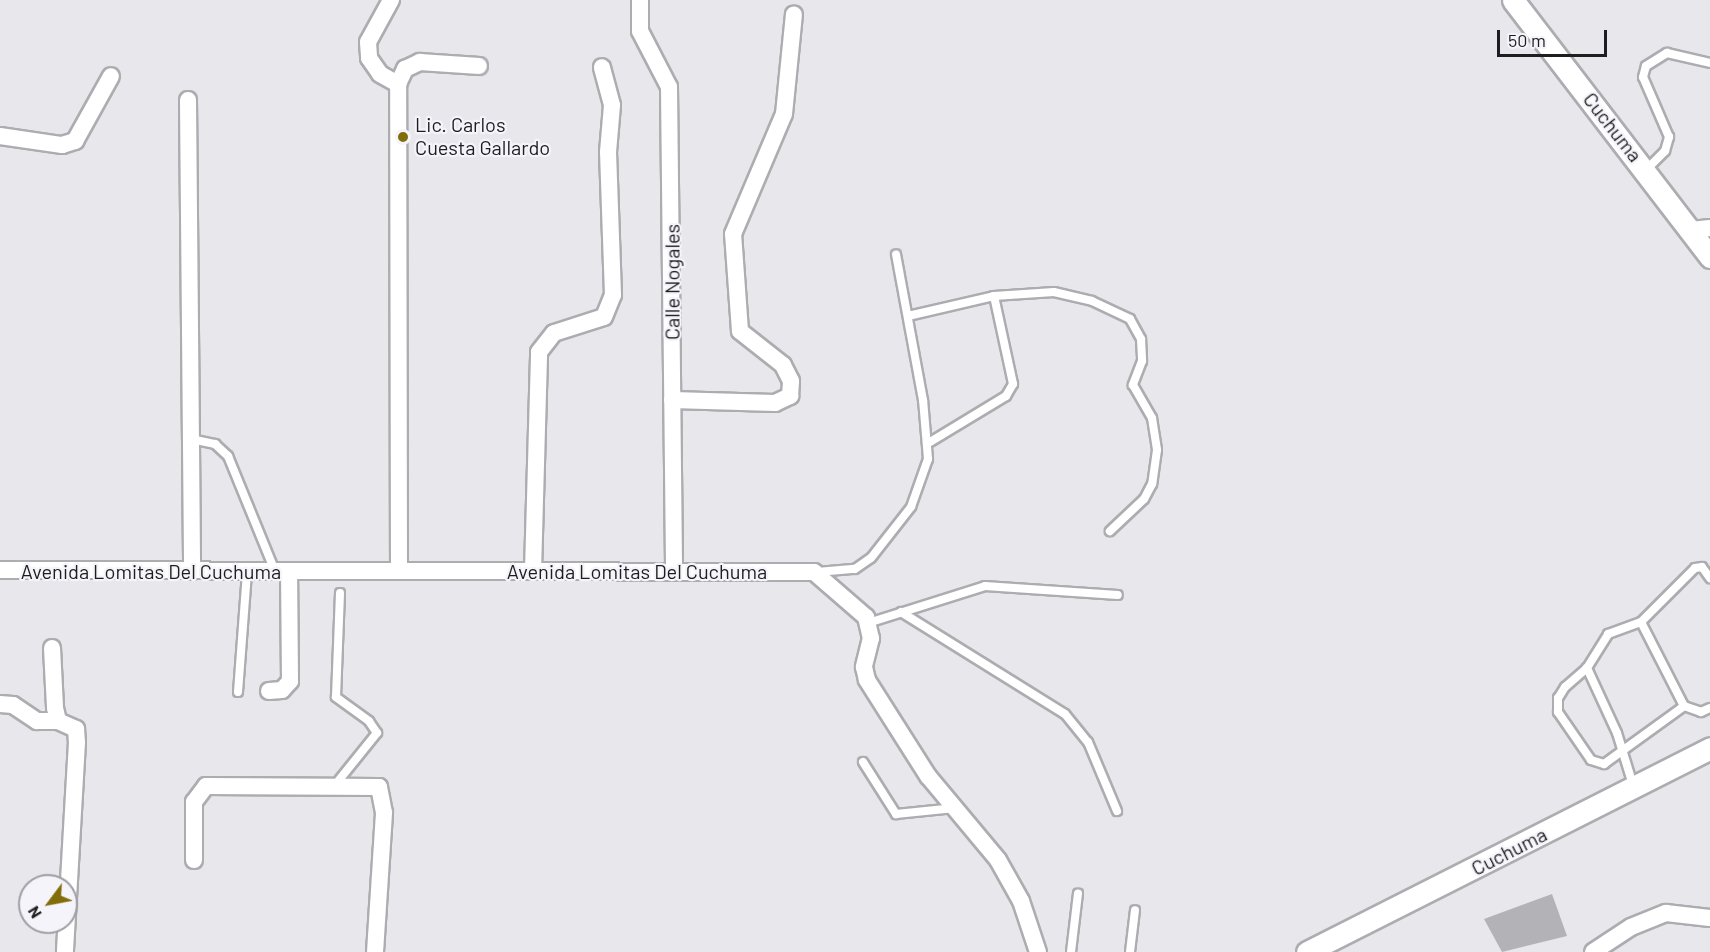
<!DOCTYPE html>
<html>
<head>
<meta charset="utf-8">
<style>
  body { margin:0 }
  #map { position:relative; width:1710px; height:952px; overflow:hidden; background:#e8e7ec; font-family:Barlow,sans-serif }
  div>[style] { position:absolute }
  .building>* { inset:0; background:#b3b2b7 }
  .roads { filter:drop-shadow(2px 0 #adacb1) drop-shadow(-2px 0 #adacb1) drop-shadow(0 2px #adacb1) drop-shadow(0 -2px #adacb1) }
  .service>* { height:8px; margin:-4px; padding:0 4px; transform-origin:4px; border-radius:4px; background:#fff }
  .minor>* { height:16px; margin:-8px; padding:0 8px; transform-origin:8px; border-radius:8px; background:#fff }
  .tertiary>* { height:21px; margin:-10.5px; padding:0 10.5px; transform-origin:10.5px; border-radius:10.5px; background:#fff }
  .dots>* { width:16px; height:16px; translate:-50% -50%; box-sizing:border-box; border:3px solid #f5f4fa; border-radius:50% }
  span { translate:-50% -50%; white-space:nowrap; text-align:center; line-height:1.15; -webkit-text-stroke:4.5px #f5f4fa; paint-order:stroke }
  .poi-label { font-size:20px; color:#1e1e1f }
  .left { translate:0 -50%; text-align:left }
  .street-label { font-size:20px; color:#1e1e1f }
  .north { position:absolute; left:18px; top:874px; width:60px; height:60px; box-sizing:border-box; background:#f5f4fa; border:2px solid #9f9ea2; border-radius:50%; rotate:238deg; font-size:16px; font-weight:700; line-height:24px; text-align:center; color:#1e1e1f }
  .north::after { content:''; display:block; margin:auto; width:21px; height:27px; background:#816d0a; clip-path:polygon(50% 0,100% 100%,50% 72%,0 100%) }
  .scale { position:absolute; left:1497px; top:30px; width:110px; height:27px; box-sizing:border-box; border:3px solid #1e1e1f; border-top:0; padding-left:8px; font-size:18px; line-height:21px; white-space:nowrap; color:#1e1e1f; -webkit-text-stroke:4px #f5f4fa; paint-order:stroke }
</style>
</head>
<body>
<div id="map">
  <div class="building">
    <i style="clip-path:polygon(1552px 894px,1567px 936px,1502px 952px,1484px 919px)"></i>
  </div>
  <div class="roads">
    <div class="service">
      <i style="left:1646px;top:170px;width:27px;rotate:-45deg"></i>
      <i style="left:1665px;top:151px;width:15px;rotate:-74deg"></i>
      <i style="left:1669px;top:137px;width:65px;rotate:-113.4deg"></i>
      <i style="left:1643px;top:77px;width:11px;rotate:-75deg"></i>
      <i style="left:1646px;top:66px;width:25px;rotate:-32deg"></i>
      <i style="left:1667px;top:53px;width:44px;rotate:13.1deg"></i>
      <i style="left:994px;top:296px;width:60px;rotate:-3.8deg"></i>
      <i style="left:1054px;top:292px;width:39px;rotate:13deg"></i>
      <i style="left:1092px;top:301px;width:42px;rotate:25.3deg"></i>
      <i style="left:1130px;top:319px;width:23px;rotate:61deg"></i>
      <i style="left:1141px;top:339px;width:22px;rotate:87deg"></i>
      <i style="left:1142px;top:361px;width:26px;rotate:111deg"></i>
      <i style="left:1133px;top:385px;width:38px;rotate:60deg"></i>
      <i style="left:1152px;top:418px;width:32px;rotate:81deg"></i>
      <i style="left:1157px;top:450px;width:34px;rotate:98deg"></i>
      <i style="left:1152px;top:484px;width:17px;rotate:118deg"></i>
      <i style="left:1144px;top:499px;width:47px;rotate:136.7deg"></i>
      <i style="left:908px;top:316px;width:88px;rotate:-13.1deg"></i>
      <i style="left:994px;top:296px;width:90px;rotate:77.8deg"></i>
      <i style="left:1013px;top:384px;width:14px;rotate:120deg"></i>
      <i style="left:1006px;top:396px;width:89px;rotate:148.8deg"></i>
      <i style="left:191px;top:439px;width:25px;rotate:12deg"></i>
      <i style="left:215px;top:444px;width:18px;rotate:43deg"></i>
      <i style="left:228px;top:456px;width:124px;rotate:67.8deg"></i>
      <i style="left:817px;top:572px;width:38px;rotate:-5deg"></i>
      <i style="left:855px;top:569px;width:19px;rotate:-35deg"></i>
      <i style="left:871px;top:558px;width:65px;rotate:-51.9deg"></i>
      <i style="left:911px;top:507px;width:51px;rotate:-70.5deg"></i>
      <i style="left:928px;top:459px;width:59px;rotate:-94.8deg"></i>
      <i style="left:923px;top:400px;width:148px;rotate:-100.5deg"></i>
      <i style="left:901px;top:612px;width:193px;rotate:31.9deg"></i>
      <i style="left:1065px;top:714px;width:36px;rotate:51deg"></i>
      <i style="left:1088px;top:742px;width:75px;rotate:67.2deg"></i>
      <i style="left:1641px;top:622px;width:94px;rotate:62.9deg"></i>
      <i style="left:1684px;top:706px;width:18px;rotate:19deg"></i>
      <i style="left:1701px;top:712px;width:10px;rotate:-24deg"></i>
      <i style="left:868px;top:623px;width:123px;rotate:-17.5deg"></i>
      <i style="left:985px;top:586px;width:133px;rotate:3.9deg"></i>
      <i style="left:1587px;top:668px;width:29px;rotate:139deg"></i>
      <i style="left:1565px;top:687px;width:13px;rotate:122deg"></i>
      <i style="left:1558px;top:698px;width:14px;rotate:90deg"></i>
      <i style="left:1558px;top:712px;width:58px;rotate:55.5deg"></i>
      <i style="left:1591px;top:760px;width:14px;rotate:17deg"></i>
      <i style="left:1604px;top:764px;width:99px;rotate:-35.9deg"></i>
      <i style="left:238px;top:692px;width:121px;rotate:-85.7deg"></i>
      <i style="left:863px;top:762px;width:62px;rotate:57.6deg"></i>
      <i style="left:896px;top:814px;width:59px;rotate:-5.8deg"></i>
      <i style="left:335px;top:785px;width:67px;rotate:-51.1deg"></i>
      <i style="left:377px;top:733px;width:14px;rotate:-124deg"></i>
      <i style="left:369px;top:721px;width:41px;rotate:-144deg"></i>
      <i style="left:336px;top:697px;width:104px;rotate:-87.8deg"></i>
      <i style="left:1633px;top:785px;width:54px;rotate:-107.1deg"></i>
      <i style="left:1617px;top:733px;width:72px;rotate:-114.8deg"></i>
      <i style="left:1587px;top:668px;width:40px;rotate:-58deg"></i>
      <i style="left:1608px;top:634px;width:35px;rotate:-20deg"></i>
      <i style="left:1641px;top:622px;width:76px;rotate:-45deg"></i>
      <i style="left:1695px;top:568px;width:7px;rotate:-8deg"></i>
      <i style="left:1702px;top:567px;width:14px;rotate:54deg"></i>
      <i style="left:1071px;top:952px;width:59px;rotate:-83.2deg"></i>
      <i style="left:1130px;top:952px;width:42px;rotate:-83.2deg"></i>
    </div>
    <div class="minor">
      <i style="left:391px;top:0;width:48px;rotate:118.7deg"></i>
      <i style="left:368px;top:42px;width:16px;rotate:86deg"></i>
      <i style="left:369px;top:58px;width:19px;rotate:55deg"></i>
      <i style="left:380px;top:74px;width:21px;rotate:29deg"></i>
      <i style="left:640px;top:0;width:31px;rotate:90deg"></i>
      <i style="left:640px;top:31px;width:63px;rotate:62.6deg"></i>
      <i style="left:669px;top:87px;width:483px;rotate:89.4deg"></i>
      <i style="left:188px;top:100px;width:471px;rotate:89.5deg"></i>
      <i style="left:0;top:136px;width:63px;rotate:8.3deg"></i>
      <i style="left:62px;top:145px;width:14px;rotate:-17deg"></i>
      <i style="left:75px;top:141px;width:74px;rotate:-61deg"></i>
      <i style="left:1691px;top:230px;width:19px;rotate:-6deg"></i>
      <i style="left:672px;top:400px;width:103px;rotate:1.7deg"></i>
      <i style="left:775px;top:403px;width:17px;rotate:-25deg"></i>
      <i style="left:790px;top:396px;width:15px;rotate:-86deg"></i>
      <i style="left:791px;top:381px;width:18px;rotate:-117deg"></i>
      <i style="left:783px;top:365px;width:55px;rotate:-141.7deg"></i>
      <i style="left:740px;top:331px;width:97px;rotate:-94.1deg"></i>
      <i style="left:733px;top:234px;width:130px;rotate:-67deg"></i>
      <i style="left:784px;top:114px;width:100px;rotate:-84.3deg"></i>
      <i style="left:0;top:570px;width:814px;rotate:0.14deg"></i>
      <i style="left:814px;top:572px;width:69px;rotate:40.9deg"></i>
      <i style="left:866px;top:617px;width:22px;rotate:77deg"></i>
      <i style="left:871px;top:638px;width:30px;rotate:104deg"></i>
      <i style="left:864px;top:667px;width:13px;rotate:77deg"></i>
      <i style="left:867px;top:680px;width:114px;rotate:57.6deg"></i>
      <i style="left:928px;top:776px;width:109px;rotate:50.2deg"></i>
      <i style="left:998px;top:860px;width:47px;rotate:60.7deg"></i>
      <i style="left:1021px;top:901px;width:54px;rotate:71.6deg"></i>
      <i style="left:399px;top:570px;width:486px;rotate:-90.1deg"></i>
      <i style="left:398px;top:84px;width:17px;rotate:-65deg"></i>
      <i style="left:405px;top:69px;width:17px;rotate:-25deg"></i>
      <i style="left:420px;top:62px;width:59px;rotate:3.9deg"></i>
      <i style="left:533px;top:571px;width:219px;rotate:-88.4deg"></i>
      <i style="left:539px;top:352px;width:24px;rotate:-52deg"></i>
      <i style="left:554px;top:333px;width:52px;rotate:-17.7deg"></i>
      <i style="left:604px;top:317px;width:24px;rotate:-68deg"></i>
      <i style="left:613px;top:295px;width:143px;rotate:-92deg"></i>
      <i style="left:608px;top:152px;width:47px;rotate:-85.1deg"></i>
      <i style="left:612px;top:105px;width:39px;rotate:-105deg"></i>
      <i style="left:52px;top:648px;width:60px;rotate:87.1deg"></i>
      <i style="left:55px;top:708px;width:13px;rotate:77deg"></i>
      <i style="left:58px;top:721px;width:20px;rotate:24deg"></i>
      <i style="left:76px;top:729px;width:13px;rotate:86deg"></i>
      <i style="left:77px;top:742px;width:210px;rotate:93.3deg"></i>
      <i style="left:269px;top:691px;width:13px;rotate:-4deg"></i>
      <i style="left:282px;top:690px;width:12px;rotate:-48deg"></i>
      <i style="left:290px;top:681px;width:110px;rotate:-90.5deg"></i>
      <i style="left:0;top:704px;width:13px;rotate:4deg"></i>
      <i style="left:13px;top:705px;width:29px;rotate:34deg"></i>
      <i style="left:37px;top:721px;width:21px"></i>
      <i style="left:194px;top:860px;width:58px;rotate:-90deg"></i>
      <i style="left:194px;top:802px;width:20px;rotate:-53deg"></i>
      <i style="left:206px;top:786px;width:173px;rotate:0.3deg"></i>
      <i style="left:379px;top:787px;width:26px;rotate:79deg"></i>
      <i style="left:384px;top:813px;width:139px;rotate:93.7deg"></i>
      <i style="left:1593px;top:952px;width:45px;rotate:-33.3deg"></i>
      <i style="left:1631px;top:927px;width:38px;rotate:-22deg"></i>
      <i style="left:1666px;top:913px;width:44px;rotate:6.5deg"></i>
    </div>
    <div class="tertiary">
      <i style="left:1513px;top:0;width:324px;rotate:52.5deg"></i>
      <i style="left:1307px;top:952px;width:452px;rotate:-26.8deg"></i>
    </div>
  </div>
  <div class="dots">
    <i style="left:403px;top:137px;background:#816d0a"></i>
  </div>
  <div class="poi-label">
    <span class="left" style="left:415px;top:136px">Lic. Carlos<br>Cuesta Gallardo</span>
  </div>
  <div class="street-label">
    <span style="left:1613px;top:127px;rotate:52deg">Cuchuma</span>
    <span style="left:672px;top:282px;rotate:-90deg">Calle Nogales</span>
    <span style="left:151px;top:571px">Avenida Lomitas Del Cuchuma</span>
    <span style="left:637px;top:571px">Avenida Lomitas Del Cuchuma</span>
    <span style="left:1509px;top:851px;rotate:-27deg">Cuchuma</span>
  </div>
  <div class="north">N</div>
  <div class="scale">50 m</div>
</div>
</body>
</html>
